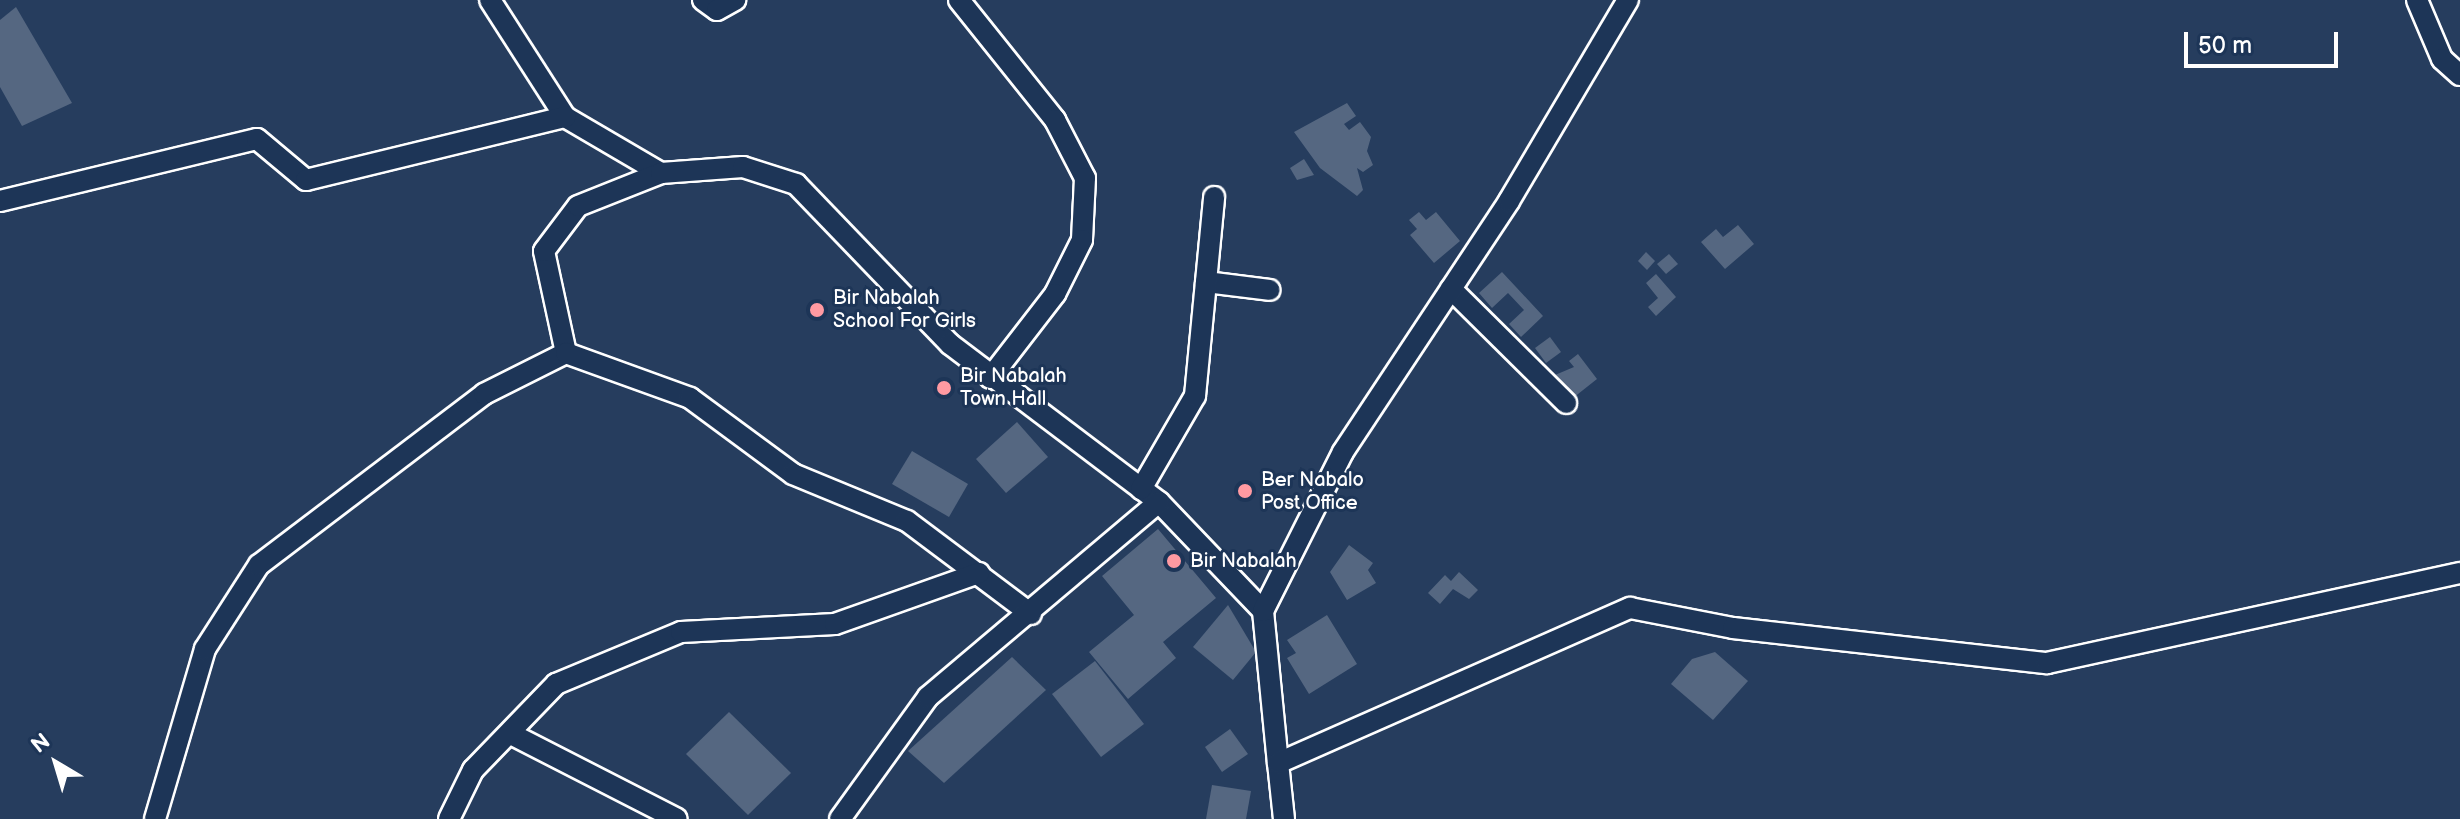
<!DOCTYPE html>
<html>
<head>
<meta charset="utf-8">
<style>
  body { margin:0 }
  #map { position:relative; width:2460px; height:819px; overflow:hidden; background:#263d5e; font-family:"Balsamiq Sans",sans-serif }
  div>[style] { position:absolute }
  .building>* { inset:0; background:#556781 }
  .roads { filter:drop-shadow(2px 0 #fff) drop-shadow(-2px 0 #fff) drop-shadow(0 2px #fff) drop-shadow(0 -2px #fff) }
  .street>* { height:20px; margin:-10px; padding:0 10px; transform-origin:10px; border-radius:10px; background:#1d3557 }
  .dots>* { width:22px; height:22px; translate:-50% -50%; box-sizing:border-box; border:4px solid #1d3557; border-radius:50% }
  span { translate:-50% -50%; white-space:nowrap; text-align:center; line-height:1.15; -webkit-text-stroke:6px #1d3557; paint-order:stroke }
  .poi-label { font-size:20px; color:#fff }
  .left { translate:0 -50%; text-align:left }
  .north { position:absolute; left:16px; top:723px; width:80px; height:80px; -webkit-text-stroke:6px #1d3557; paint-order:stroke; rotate:322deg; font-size:22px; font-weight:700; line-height:32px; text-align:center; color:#fff }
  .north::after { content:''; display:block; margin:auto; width:28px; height:36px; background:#fff; clip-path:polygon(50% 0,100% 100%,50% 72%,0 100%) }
  .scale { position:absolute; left:2184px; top:32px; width:154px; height:36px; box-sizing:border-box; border:4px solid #fff; border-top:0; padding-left:10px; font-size:24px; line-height:28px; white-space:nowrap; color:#fff; -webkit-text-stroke:6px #1d3557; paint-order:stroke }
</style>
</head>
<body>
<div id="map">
  <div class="building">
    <i style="clip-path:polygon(16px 7px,72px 103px,22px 126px,0 87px,0 20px)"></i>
    <i style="clip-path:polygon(1347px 103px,1356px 116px,1344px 124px,1349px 130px,1360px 122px,1371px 137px,1367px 151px,1373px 165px,1363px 172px,1357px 168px,1363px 190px,1357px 196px,1320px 168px,1294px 132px)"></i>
    <i style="clip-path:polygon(1304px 159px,1314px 175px,1297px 180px,1290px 168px)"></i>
    <i style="clip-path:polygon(1419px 212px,1426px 220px,1436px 212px,1460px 241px,1434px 263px,1410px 235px,1417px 229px,1409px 220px)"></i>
    <i style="clip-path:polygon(1738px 225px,1754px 244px,1725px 269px,1701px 242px,1716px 229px,1723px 237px)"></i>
    <i style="clip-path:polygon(1646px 252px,1655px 261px,1647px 270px,1638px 261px)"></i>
    <i style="clip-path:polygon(1669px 254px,1678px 264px,1666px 274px,1657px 264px)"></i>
    <i style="clip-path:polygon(1502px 272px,1543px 316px,1521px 337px,1509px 324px,1524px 310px,1508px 293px,1492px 308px,1479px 293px)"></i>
    <i style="clip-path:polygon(1656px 274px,1676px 297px,1656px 316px,1648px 307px,1658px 298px,1646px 283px)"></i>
    <i style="clip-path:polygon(1550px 337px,1561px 352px,1546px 363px,1535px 348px)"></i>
    <i style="clip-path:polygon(1578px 354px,1597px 379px,1573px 398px,1555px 375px,1574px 367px,1569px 361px)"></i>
    <i style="clip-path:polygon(1017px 422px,1048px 457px,1006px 493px,976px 459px)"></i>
    <i style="clip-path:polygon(912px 451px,968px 484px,949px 517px,892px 484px)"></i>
    <i style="clip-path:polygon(1158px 529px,1216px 598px,1163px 642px,1176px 658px,1128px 699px,1089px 652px,1134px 615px,1102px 576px)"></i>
    <i style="clip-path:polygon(1349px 545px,1373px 563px,1368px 570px,1376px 583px,1347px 600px,1330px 572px)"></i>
    <i style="clip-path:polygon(1459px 572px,1478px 590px,1469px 599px,1453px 589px,1440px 604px,1428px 593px,1445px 575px,1451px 581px)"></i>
    <i style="clip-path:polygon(1228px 605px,1256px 652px,1233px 680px,1193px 647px)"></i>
    <i style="clip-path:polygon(1327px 615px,1357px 664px,1309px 694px,1287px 658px,1296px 653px,1287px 640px)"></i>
    <i style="clip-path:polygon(1715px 652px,1748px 681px,1713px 720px,1671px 684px,1692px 659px)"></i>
    <i style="clip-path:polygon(1012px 657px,1046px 690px,944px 783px,908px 751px)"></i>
    <i style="clip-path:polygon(1095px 661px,1144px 724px,1101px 757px,1052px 694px)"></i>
    <i style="clip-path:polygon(729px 712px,791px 773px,748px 815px,686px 754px)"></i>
    <i style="clip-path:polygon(1230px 729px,1248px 754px,1222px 772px,1205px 747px)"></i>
    <i style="clip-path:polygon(1212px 785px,1251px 791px,1246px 819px,1206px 819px)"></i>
  </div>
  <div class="roads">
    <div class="street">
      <i style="left:490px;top:0;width:139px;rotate:57.3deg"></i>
      <i style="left:565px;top:117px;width:111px;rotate:30.3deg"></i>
      <i style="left:703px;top:0;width:17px;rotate:36deg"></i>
      <i style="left:717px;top:10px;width:21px;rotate:-29deg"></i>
      <i style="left:959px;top:0;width:154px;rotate:51.3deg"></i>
      <i style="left:1055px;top:120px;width:65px;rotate:62.7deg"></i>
      <i style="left:1085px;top:178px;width:62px;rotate:92.8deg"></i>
      <i style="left:1082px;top:240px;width:60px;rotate:116.6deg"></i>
      <i style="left:1055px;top:294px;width:106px;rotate:127.7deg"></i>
      <i style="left:2417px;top:0;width:64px;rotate:67deg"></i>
      <i style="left:2442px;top:59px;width:24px;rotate:42deg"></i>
      <i style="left:0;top:201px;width:264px;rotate:-13.6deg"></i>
      <i style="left:257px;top:139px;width:64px;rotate:39.9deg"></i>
      <i style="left:306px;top:180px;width:267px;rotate:-13.7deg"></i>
      <i style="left:1206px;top:282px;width:64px;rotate:7.1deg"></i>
      <i style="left:1451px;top:289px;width:162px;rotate:44.7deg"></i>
      <i style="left:566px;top:353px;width:104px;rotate:-102.2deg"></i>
      <i style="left:544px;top:251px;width:56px;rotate:-52.9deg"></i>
      <i style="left:578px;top:206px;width:89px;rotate:-21.7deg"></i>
      <i style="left:661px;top:173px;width:82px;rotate:-4.2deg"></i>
      <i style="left:743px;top:167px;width:56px;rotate:17.8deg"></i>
      <i style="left:796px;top:184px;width:222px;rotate:46.1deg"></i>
      <i style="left:950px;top:344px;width:262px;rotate:37.1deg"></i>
      <i style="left:1159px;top:502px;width:151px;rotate:46.3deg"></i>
      <i style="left:1263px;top:611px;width:153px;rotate:84.4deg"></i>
      <i style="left:1141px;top:489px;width:108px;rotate:-59.9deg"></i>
      <i style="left:1195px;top:396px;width:200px;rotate:-84.5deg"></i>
      <i style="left:1263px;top:611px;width:178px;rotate:-63.3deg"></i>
      <i style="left:1343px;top:452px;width:301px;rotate:-56.5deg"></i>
      <i style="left:1509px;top:201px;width:234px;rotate:-59.4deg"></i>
      <i style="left:511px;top:734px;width:186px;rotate:27.1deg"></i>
      <i style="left:155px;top:819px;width:177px;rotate:-73.6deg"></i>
      <i style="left:205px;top:649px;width:100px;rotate:-57.3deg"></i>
      <i style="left:259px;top:565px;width:283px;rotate:-37.2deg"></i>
      <i style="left:484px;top:394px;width:92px;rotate:-26.6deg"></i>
      <i style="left:566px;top:353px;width:132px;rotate:19.9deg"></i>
      <i style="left:690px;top:398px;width:128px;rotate:36.4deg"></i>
      <i style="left:793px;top:474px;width:123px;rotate:22.4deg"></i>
      <i style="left:907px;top:521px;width:155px;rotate:36.9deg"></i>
      <i style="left:449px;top:819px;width:55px;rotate:-63.9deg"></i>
      <i style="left:473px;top:770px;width:120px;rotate:-46deg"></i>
      <i style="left:556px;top:684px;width:135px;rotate:-22.6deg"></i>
      <i style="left:681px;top:632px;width:154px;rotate:-3deg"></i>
      <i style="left:835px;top:624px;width:153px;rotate:-19.5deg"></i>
      <i style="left:840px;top:819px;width:150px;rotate:-54.2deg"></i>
      <i style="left:928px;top:697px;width:302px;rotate:-40.2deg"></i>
      <i style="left:1284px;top:819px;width:56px;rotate:-96.1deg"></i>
      <i style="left:1278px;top:763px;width:385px;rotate:-23.8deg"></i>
      <i style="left:1630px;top:608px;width:105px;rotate:11deg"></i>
      <i style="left:1733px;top:628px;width:316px;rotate:6.4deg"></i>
      <i style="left:2047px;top:663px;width:423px;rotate:-12.3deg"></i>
    </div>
  </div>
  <div class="dots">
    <i style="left:817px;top:310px;background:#ff9aa2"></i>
    <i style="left:944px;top:388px;background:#ff9aa2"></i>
    <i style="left:1245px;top:491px;background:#ff9aa2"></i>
    <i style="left:1174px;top:561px;background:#ff9aa2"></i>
  </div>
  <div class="poi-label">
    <span class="left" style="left:833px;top:310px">Bir Nabalah<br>School For Girls</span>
    <span class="left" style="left:960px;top:388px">Bir Nabalah<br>Town Hall</span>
    <span class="left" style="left:1261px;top:492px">Ber Nabalo<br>Post Office</span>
    <span class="left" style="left:1190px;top:561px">Bir Nabalah</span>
  </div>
  <div class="north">N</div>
  <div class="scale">50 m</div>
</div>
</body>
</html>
